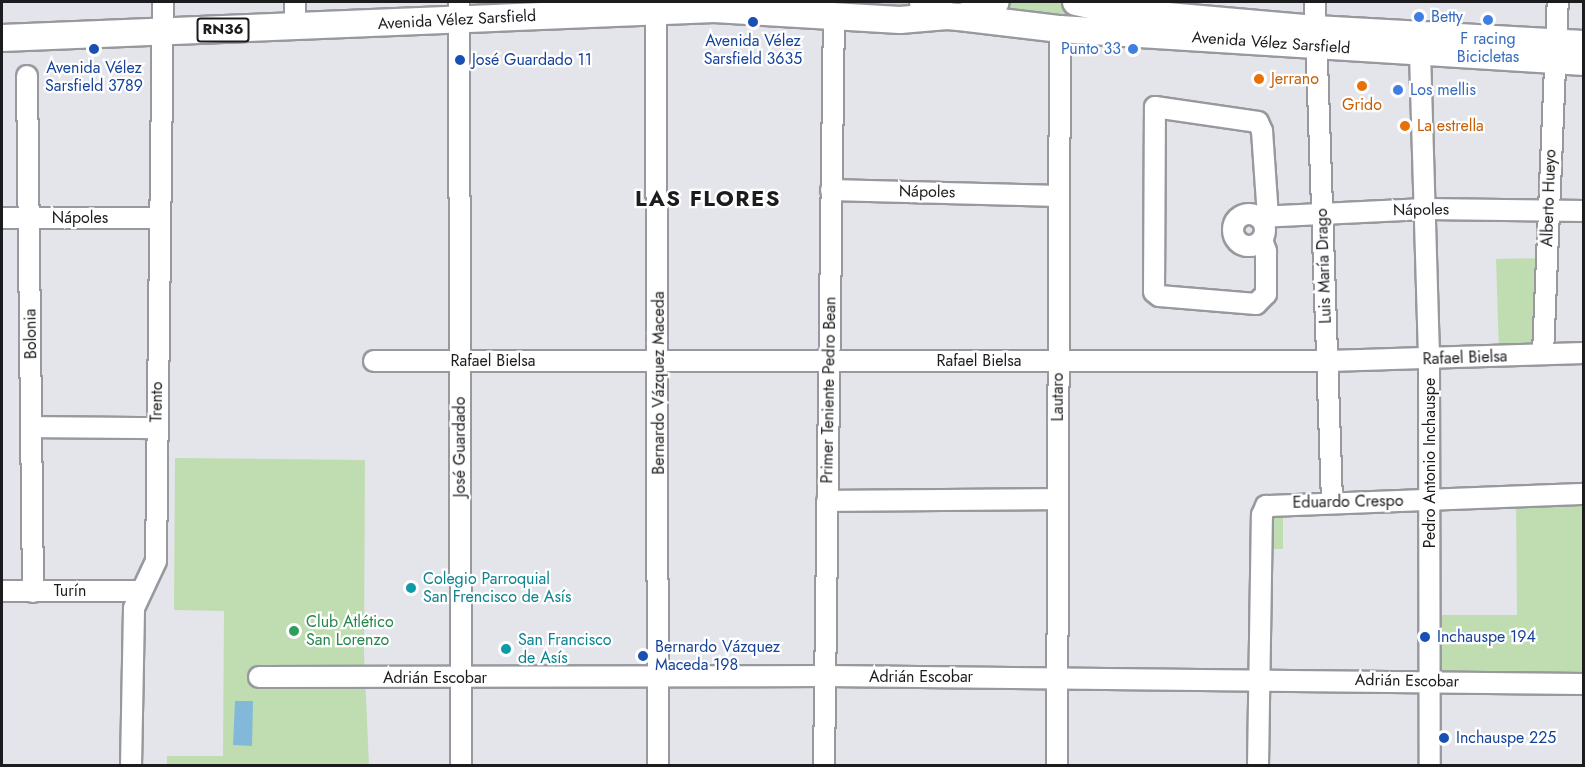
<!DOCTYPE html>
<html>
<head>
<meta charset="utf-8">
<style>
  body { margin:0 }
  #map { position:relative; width:1585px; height:767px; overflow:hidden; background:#e4e5eb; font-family:Jost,sans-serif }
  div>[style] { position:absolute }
  .green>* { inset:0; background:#bfddb1 }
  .water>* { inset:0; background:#82b9d9 }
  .roads { filter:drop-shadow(2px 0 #98999f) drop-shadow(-2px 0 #98999f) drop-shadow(0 2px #98999f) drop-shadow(0 -2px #98999f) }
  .minor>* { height:20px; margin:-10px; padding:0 10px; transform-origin:10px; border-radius:10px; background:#fff }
  .minor>.ring { margin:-10px; padding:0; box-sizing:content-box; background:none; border:20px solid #fff; border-radius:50% }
  .major>* { height:26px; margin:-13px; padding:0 13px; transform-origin:13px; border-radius:13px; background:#fff }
  .dots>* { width:16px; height:16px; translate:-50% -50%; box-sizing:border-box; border:3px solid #fff; border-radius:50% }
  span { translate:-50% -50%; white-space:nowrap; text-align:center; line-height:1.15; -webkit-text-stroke:4.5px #fff; paint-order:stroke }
  .shield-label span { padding:2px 4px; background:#fff; border:2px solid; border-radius:4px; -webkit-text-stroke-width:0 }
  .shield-label { font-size:15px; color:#1c1c1f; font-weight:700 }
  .shop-label { font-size:16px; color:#366cbe }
  .left { translate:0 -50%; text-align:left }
  .right { translate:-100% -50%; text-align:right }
  .street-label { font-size:16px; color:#1c1c1f }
  .transit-label { font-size:16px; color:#164399 }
  .food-label { font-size:16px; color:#c56008 }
  .culture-label { font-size:16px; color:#0d838f }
  .leisure-label { font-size:16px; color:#27864d }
  .district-label { font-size:22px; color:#1c1c1f; font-weight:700; letter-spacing:1.5px }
  .frame { position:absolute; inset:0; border:3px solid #1c1c1f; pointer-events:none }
</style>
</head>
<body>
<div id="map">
  <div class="green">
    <i style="clip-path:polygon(767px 2px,911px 2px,918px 12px)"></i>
    <i style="clip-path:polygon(1007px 2px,1059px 2px,1077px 11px,1308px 33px,991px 15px)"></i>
    <i style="clip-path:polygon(1541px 258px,1543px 354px,1499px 354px,1496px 259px)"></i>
    <i style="clip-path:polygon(175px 458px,365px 460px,364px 652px,369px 765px,167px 766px,167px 756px,223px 756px,224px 611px,174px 610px)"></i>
    <i style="clip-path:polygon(1516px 498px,1583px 498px,1583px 672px,1437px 671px,1436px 615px,1517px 615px)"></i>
    <i style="clip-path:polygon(1265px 514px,1283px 514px,1283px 549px,1265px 549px)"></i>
  </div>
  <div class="water">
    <i style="clip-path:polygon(235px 701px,253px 701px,252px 746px,233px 745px)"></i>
  </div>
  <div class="roads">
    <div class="minor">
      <i style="left:295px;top:2px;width:11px;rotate:90deg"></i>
      <i style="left:459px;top:2px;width:764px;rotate:89.85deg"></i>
      <i style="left:656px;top:2px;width:764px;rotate:89.85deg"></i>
      <i style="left:1315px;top:2px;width:500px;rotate:88.05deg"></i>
      <i style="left:1420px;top:53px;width:306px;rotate:88.3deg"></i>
      <i style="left:1429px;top:359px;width:407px;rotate:89.9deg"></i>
      <i style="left:27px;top:76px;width:516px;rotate:89.33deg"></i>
      <i style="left:831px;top:190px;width:228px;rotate:1.5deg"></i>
      <i class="ring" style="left:1233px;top:214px;width:12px;height:12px"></i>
      <i style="left:1259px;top:217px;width:166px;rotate:-2.8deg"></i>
      <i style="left:1425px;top:209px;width:159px;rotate:0.7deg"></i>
      <i style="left:2px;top:218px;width:157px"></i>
      <i style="left:1262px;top:240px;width:12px;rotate:70deg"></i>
      <i style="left:1266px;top:251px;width:43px;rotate:90deg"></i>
      <i style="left:1266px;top:294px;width:14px;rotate:135deg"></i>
      <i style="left:1256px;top:304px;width:97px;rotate:-175.3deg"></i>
      <i style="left:1159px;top:296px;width:6px;rotate:-141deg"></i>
      <i style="left:1154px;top:292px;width:185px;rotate:-89.7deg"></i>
      <i style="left:1155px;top:107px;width:104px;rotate:8.3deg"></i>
      <i style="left:1258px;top:122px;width:10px;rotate:66deg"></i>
      <i style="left:1262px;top:131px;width:85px;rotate:86deg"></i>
      <i style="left:1543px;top:354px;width:352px;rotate:-87.6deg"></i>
      <i style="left:374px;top:361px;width:954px"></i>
      <i style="left:1328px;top:361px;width:256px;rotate:-1.8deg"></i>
      <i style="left:33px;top:427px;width:124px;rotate:0.5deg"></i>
      <i style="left:827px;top:501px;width:231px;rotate:-0.5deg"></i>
      <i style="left:2px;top:591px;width:137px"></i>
      <i style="left:259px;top:677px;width:566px;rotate:-0.1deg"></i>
      <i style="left:825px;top:676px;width:759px;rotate:0.6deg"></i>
      <i style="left:131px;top:766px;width:158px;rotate:-88.9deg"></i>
      <i style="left:134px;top:608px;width:52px;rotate:-64.9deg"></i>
      <i style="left:156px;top:561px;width:559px;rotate:-89.28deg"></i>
      <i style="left:824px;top:766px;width:752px;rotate:-89.24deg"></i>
      <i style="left:1057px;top:766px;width:737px;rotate:-89.77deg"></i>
      <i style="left:1258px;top:766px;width:251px;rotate:-89.1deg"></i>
      <i style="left:1262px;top:515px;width:10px;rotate:-66deg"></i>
      <i style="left:1266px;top:506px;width:318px;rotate:-2.2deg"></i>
    </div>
    <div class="major">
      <i style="left:923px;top:2px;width:28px;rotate:30deg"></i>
      <i style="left:947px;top:16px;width:12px;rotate:5deg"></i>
      <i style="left:959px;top:17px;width:21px;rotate:-11deg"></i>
      <i style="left:980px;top:13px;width:19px;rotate:-35deg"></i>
      <i style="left:1076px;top:2px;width:47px;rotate:12.3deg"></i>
      <i style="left:1122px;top:12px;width:194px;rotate:5deg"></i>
      <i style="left:1315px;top:29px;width:269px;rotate:3.2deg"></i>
      <i style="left:959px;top:17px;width:102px;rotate:6.8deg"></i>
      <i style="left:1060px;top:29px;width:525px;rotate:3.6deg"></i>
      <i style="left:2px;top:38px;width:713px;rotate:-2.33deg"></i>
      <i style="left:714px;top:9px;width:186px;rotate:3.4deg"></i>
      <i style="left:900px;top:20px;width:47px;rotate:-4.9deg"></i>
    </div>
  </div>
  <div class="dots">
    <i style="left:1419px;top:17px;background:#3f7fe0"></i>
    <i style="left:1488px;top:20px;background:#3f7fe0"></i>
    <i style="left:753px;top:22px;background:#1a4fb4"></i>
    <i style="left:94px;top:49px;background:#1a4fb4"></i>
    <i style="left:1133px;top:49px;background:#3f7fe0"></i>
    <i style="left:460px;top:60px;background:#1a4fb4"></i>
    <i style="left:1259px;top:79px;background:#e8710a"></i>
    <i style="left:1362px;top:86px;background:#e8710a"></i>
    <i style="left:1398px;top:90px;background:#3f7fe0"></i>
    <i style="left:1405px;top:126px;background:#e8710a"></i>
    <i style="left:411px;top:588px;background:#0f9aa8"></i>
    <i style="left:294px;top:631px;background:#2e9e5b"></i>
    <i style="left:1425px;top:637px;background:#1a4fb4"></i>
    <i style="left:506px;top:649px;background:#0f9aa8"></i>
    <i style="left:643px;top:656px;background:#1a4fb4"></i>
    <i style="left:1444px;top:738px;background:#1a4fb4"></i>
  </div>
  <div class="shield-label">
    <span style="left:223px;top:30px">RN36</span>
  </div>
  <div class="shop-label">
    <span class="left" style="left:1431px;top:17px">Betty</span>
    <span style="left:1488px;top:48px">F racing<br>Bicicletas</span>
    <span class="right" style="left:1121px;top:49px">Punto 33</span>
    <span class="left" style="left:1410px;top:90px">Los mellis</span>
  </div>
  <div class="street-label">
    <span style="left:457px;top:20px;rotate:-3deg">Avenida Vélez Sarsfield</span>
    <span style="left:1271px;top:43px;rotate:4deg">Avenida Vélez Sarsfield</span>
    <span style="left:927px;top:192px;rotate:1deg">Nápoles</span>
    <span style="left:1549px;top:198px;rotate:-88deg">Alberto Hueyo</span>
    <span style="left:1421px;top:210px;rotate:-1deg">Nápoles</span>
    <span style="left:80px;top:218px">Nápoles</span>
    <span style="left:1324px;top:266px;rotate:-92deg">Luis María Drago</span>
    <span style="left:31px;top:334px;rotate:-91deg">Bolonia</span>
    <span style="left:1465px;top:358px;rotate:-2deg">Rafael Bielsa</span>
    <span style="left:493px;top:361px">Rafael Bielsa</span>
    <span style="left:979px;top:361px">Rafael Bielsa</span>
    <span style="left:659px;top:383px;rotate:-90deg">Bernardo Vázquez Maceda</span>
    <span style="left:829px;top:390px;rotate:-89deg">Primer Teniente Pedro Bean</span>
    <span style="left:1058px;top:397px;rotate:-90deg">Lautaro</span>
    <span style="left:157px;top:402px;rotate:-89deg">Trento</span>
    <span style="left:460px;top:447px;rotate:-90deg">José Guardado</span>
    <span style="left:1430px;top:463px;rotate:-90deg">Pedro Antonio Inchauspe</span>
    <span style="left:1348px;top:502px;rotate:-1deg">Eduardo Crespo</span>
    <span style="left:70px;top:591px">Turín</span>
    <span style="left:921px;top:677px">Adrián Escobar</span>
    <span style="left:435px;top:678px">Adrián Escobar</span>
    <span style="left:1407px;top:681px;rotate:1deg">Adrián Escobar</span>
  </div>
  <div class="transit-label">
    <span style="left:753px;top:50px">Avenida Vélez<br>Sarsfield 3635</span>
    <span class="left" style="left:472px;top:60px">José Guardado 11</span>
    <span style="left:94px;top:77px">Avenida Vélez<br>Sarsfield 3789</span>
    <span class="left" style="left:1437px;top:637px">Inchauspe 194</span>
    <span class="left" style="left:655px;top:656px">Bernardo Vázquez<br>Maceda 198</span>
    <span class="left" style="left:1456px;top:738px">Inchauspe 225</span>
  </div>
  <div class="food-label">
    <span class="left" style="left:1271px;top:79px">Jerrano</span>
    <span style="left:1362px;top:105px">Grido</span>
    <span class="left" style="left:1417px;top:126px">La estrella</span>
  </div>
  <div class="culture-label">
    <span class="left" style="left:423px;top:588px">Colegio Parroquial<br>San Frencisco de Asís</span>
    <span class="left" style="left:518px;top:649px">San Francisco<br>de Asís</span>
  </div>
  <div class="leisure-label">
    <span class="left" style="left:306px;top:631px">Club Atlético<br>San Lorenzo</span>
  </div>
  <div class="district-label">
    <span style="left:708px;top:199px">LAS FLORES</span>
  </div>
  <div class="frame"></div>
</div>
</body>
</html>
